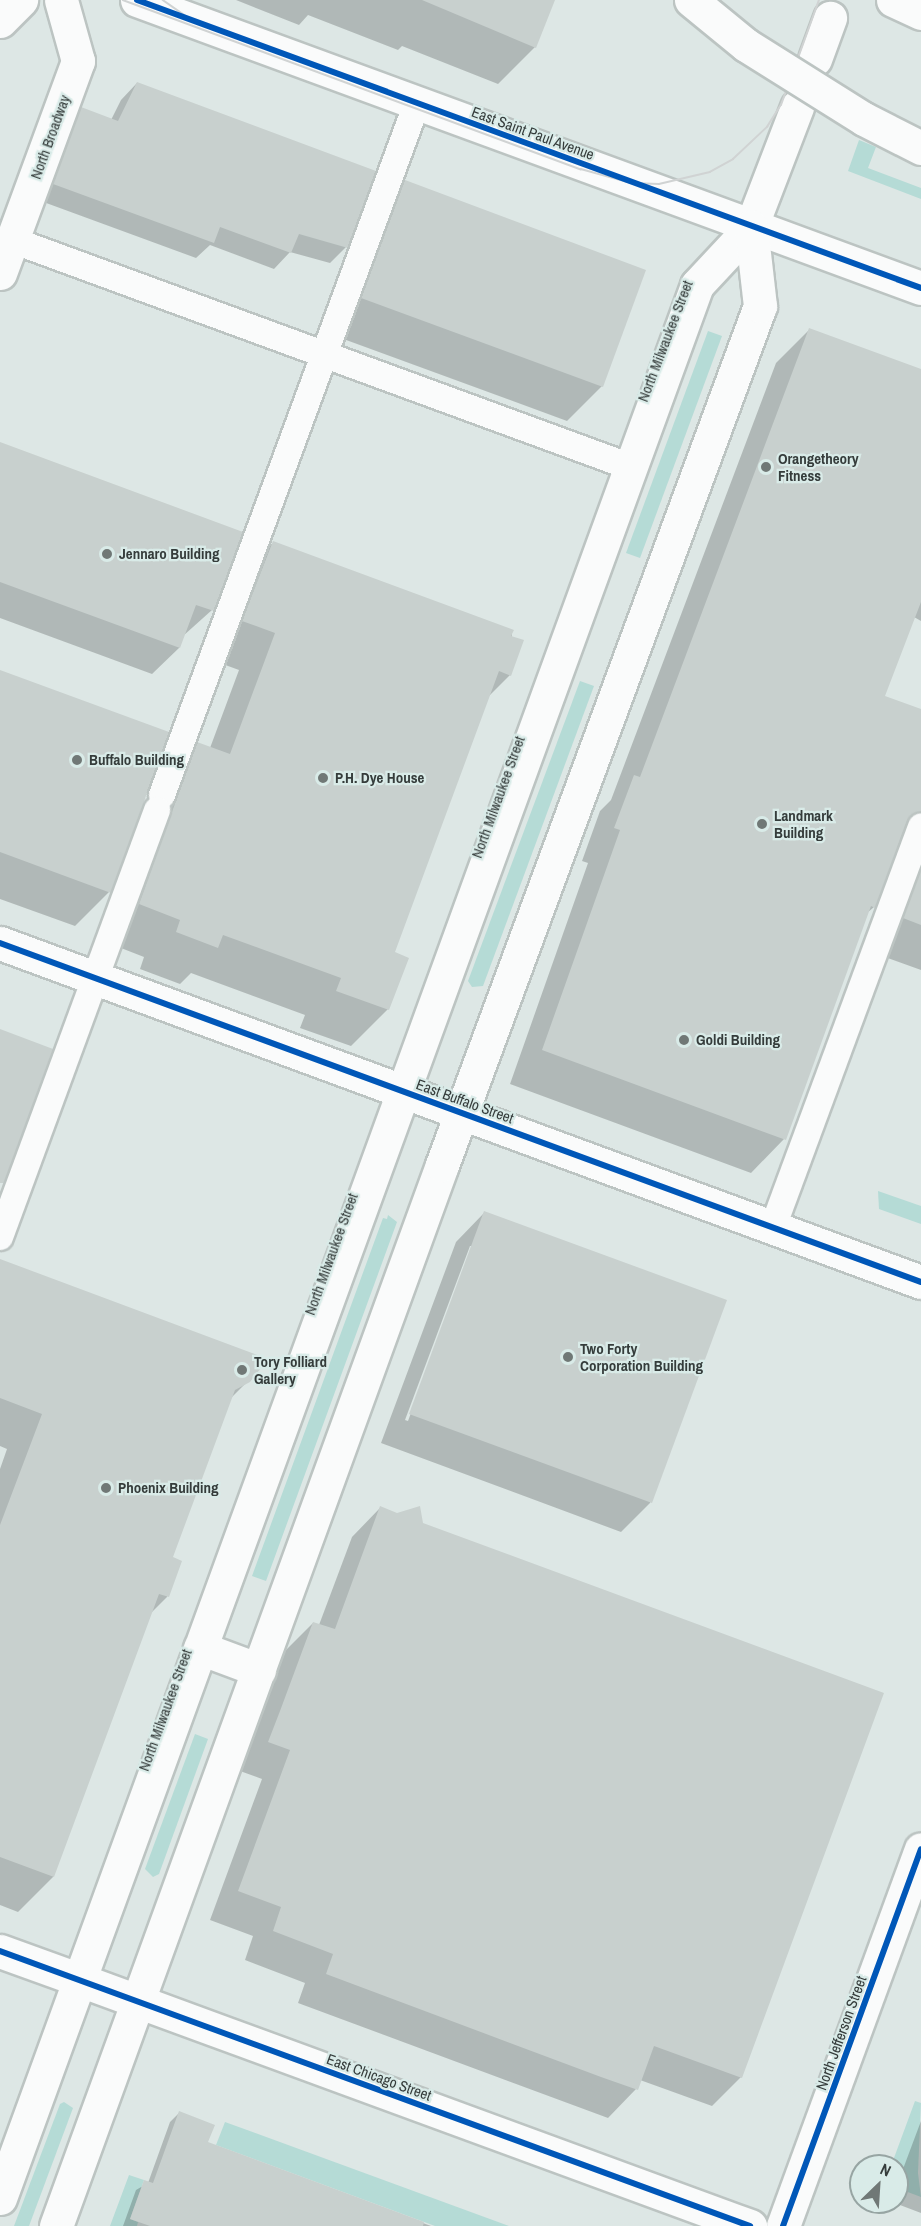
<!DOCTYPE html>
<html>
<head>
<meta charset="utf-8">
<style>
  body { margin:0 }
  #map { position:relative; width:921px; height:2226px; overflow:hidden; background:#dde7e5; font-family:"Archivo Narrow",sans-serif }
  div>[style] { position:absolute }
  .green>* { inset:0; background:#b5dbd6 }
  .shadow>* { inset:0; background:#0003 }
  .building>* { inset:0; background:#c8d0ce }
  .roads { filter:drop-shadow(2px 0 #bcc4c2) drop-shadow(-2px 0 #bcc4c2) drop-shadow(0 2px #bcc4c2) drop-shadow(0 -2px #bcc4c2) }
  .lane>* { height:26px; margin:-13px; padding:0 13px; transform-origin:13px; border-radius:13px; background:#fafbfb }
  .street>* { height:33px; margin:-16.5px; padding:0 16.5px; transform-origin:16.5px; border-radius:16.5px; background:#fafbfb }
  .secondary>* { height:33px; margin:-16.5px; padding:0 16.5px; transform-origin:16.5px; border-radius:16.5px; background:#fafbfb }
  .highway>* { height:33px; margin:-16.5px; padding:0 16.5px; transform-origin:16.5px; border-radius:16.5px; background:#fafbfb }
  .tram>* { height:1.5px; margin:-0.75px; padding:0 0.75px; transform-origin:0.75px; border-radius:0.75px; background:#d0d3d3 }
  .bridges { filter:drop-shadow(2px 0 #bcc4c2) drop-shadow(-2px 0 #bcc4c2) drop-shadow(0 2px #bcc4c2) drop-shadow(0 -2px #bcc4c2) }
  .highway-bridge>* { height:33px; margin:-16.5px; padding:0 16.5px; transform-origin:16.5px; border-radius:16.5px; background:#fafbfb }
  .cycleway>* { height:6px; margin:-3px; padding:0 3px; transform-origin:3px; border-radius:3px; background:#0057b8 }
  .dots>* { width:16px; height:16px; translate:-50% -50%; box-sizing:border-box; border:3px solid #d9ebe8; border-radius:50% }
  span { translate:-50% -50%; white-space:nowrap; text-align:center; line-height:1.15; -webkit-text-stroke:4.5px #d9ebe8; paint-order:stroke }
  .street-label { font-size:15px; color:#353c3b }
  .poi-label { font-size:15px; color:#353c3b; font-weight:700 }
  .left { translate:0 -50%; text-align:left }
  .north { position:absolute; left:849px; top:2154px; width:60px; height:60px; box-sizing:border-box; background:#d9ebe8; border:2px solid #97a5a3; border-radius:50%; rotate:25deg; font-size:16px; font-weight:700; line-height:24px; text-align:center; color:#353c3b }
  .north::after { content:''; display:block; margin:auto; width:21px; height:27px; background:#707876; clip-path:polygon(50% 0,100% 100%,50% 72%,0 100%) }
</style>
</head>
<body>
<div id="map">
  <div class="green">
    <i style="clip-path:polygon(859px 140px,876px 147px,868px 168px,921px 188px,921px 199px,848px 171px)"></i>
    <i style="clip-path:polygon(708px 331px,722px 336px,640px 558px,626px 553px)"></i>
    <i style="clip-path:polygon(580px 681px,594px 686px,483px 986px,472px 987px,468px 981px)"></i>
    <i style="clip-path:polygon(878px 1191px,921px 1206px,921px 1224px,879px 1209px)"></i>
    <i style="clip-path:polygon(388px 1215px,397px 1222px,266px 1581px,252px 1576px,383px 1218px,387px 1219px)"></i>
    <i style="clip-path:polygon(195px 1734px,208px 1739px,159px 1874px,153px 1877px,145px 1869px)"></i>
    <i style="clip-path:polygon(915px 2101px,921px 2103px,918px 2173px,921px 2197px,897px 2188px,897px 2166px,891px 2166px)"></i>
    <i style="clip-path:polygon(64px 2102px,73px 2108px,29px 2226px,14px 2226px,60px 2104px)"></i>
    <i style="clip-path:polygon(225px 2122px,509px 2226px,435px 2226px,216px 2145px)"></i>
    <i style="clip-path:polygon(129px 2175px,144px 2180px,130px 2219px,138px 2222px,137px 2226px,110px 2226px)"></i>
  </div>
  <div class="shadow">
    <i style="clip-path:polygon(236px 0,553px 0,535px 47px,498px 84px,402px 46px,398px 50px,308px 15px,299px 25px)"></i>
    <i style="clip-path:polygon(137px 83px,346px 247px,330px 263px,290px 252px,274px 269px,210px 245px,196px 258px,38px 200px,65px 125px,81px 109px,111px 120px,121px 100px)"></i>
    <i style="clip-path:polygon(405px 182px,602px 386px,567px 421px,327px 333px,370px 216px)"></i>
    <i style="clip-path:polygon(809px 330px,921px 371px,921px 621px,914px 617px,883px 697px,921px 710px,921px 970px,871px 952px,899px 849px,895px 848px,874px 907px,867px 913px,784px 1139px,751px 1173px,510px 1084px,588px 863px,582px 861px,600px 811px,611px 800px,776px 363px)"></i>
    <i style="clip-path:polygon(0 446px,212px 610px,183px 636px,179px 648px,152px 674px,0 618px)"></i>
    <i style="clip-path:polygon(271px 544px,512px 631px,510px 675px,487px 698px,393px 953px,388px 1009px,351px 1046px,300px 1028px,305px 1015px,191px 973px,180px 984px,140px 969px,144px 957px,103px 941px,161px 781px,198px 744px,210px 748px,239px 670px,206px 658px,235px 581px)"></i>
    <i style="clip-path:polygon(0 671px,109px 892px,75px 926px,0 899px)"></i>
    <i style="clip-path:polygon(evenodd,484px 1213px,725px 1301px,650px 1503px,621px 1532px,381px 1443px,456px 1242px,484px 1213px,470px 1246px,473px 1246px,408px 1421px,405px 1420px,470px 1246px)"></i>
    <i style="clip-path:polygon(0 1261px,248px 1381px,230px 1399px,171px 1558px,181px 1562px,167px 1597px,151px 1613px,53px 1877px,18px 1912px,0 1905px,0 1469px,7px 1449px,0 1446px)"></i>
    <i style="clip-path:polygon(380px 1508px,422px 1524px,741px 2077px,712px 2106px,640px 2080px,636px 2089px,608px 2118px,298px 2003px,305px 1983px,245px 1960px,253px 1936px,210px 1920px,262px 1779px,240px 1771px,284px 1652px,313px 1623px,319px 1625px,352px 1537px)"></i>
    <i style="clip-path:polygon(179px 2113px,206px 2143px,431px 2226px,123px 2226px,136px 2190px,148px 2183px,170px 2122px)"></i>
    <i style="clip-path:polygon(921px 2121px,921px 2213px,892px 2202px,897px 2202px,897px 2185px)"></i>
  </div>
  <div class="building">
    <i style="clip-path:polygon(422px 0,555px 0,536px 48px)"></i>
    <i style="clip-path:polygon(137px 82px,376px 171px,348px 248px,299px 234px,291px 253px,220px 227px,214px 243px,53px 184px,81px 107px,118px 121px)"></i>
    <i style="clip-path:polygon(405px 180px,646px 270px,603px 387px,361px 298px)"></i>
    <i style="clip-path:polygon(809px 328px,921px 369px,921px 602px,885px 696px,921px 709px,921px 811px,907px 821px,875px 908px,871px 906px,786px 1140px,542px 1050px,620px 830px,614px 828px,634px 775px,640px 777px)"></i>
    <i style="clip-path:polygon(0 442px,243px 532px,214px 611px,196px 605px,180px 648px,0 582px)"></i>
    <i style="clip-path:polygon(273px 541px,514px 630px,511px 636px,524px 640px,511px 676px,499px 671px,395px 952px,409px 958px,389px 1010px,336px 991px,341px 978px,223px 935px,218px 948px,176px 932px,180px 920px,139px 904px,197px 742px,230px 754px,275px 633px,242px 621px)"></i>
    <i style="clip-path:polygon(0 670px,169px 732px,111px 893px,0 852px)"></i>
    <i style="clip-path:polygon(921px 869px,921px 925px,903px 918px)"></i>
    <i style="clip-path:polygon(0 1029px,53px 1049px,4px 1183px,0 1183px)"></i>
    <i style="clip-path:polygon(484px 1211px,727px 1300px,652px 1503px,409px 1414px)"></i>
    <i style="clip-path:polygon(0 1259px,268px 1359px,250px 1382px,235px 1390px,173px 1557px,182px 1561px,169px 1597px,159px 1594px,54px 1877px,0 1857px,0 1525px,42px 1414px,0 1398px)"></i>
    <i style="clip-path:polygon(380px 1506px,397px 1513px,420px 1506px,423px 1523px,884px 1693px,742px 2078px,654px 2046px,638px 2090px,601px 2077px,326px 1974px,333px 1954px,273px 1931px,281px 1907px,238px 1891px,290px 1750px,268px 1742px,280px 1711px,313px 1622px,335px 1629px)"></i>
    <i style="clip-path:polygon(179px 2111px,215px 2125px,208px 2142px,424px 2222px,423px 2226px,150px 2226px,130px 2219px,144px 2180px,153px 2183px)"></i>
  </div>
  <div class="roads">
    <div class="lane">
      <i style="left:12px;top:240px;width:659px;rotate:20.14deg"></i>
      <i style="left:162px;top:795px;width:737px;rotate:-69.77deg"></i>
      <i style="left:773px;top:1227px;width:427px;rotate:-69.7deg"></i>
      <i style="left:0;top:1237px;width:455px;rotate:-69.8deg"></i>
    </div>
    <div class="street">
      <i style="left:0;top:21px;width:30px;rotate:-45deg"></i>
      <i style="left:0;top:273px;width:226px;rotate:-69.8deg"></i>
      <i style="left:78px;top:61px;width:63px;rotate:-105.6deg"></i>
      <i style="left:0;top:943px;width:981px;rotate:20.21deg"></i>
      <i style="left:0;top:1951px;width:85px;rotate:19.9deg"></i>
      <i style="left:783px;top:2226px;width:401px;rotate:-69.9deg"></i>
    </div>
    <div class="secondary">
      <i style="left:137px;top:0;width:835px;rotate:20.17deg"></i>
      <i style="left:815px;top:59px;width:44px;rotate:-69.9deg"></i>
      <i style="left:200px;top:1648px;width:63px;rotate:20.4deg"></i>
      <i style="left:80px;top:1980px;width:714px;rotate:20.16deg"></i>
      <i style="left:0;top:2198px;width:2036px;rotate:-69.98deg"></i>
      <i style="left:697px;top:285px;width:79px;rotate:-47deg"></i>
      <i style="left:751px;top:227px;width:129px;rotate:-69deg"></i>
      <i style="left:56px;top:2226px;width:1129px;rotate:-70.01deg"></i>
      <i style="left:442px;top:1165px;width:916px;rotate:-69.69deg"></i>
      <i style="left:760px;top:306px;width:80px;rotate:-96.5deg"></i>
    </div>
    <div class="highway">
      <i style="left:893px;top:0;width:31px;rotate:25deg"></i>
    </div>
  </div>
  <div class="tram">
    <i style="left:123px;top:0;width:488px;rotate:20.3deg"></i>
    <i style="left:581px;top:169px;width:52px;rotate:15.6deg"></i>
    <i style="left:631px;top:183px;width:28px;rotate:2deg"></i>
    <i style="left:659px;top:184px;width:52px;rotate:-13.2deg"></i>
    <i style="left:710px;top:172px;width:26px;rotate:-29deg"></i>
    <i style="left:733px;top:159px;width:47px;rotate:-43.3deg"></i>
    <i style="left:767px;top:127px;width:26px;rotate:-58deg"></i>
    <i style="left:781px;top:105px;width:112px;rotate:-70.1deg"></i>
    <i style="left:163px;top:0;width:33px;rotate:35deg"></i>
  </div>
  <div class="bridges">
    <div class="highway-bridge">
      <i style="left:691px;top:0;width:71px;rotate:39.3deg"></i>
      <i style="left:746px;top:45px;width:139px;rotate:32.1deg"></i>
      <i style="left:864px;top:119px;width:64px;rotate:27deg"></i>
    </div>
  </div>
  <div class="cycleway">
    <i style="left:137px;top:0;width:835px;rotate:20.17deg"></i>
    <i style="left:0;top:943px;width:981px;rotate:20.21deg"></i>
    <i style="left:0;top:1951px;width:799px;rotate:20.14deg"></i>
    <i style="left:783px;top:2226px;width:401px;rotate:-69.9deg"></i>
  </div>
  <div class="dots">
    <i style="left:766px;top:467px;background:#707876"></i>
    <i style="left:107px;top:554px;background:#707876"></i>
    <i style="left:77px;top:760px;background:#707876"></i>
    <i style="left:323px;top:778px;background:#707876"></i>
    <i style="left:762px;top:824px;background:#707876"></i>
    <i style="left:684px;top:1040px;background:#707876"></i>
    <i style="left:568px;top:1357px;background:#707876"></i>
    <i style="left:242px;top:1370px;background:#707876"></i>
    <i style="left:106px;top:1488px;background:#707876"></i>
  </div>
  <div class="street-label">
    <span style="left:533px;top:133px;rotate:20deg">East Saint Paul Avenue</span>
    <span style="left:50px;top:137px;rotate:-70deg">North Broadway</span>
    <span style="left:665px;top:341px;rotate:-69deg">North Milwaukee Street</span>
    <span style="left:498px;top:797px;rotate:-70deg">North Milwaukee Street</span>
    <span style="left:465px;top:1101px;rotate:20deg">East Buffalo Street</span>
    <span style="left:331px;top:1254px;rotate:-70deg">North Milwaukee Street</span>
    <span style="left:165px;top:1710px;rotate:-70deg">North Milwaukee Street</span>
    <span style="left:841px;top:2033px;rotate:-70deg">North Jefferson Street</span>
    <span style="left:379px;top:2077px;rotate:20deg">East Chicago Street</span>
  </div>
  <div class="poi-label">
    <span class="left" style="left:778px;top:467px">Orangetheory<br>Fitness</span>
    <span class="left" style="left:119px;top:554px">Jennaro Building</span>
    <span class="left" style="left:89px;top:760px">Buffalo Building</span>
    <span class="left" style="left:335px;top:778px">P.H. Dye House</span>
    <span class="left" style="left:774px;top:824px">Landmark<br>Building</span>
    <span class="left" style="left:696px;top:1040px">Goldi Building</span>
    <span class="left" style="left:580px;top:1357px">Two Forty<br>Corporation Building</span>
    <span class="left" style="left:254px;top:1370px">Tory Folliard<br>Gallery</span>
    <span class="left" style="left:118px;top:1488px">Phoenix Building</span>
  </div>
  <div class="north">N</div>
</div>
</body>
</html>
